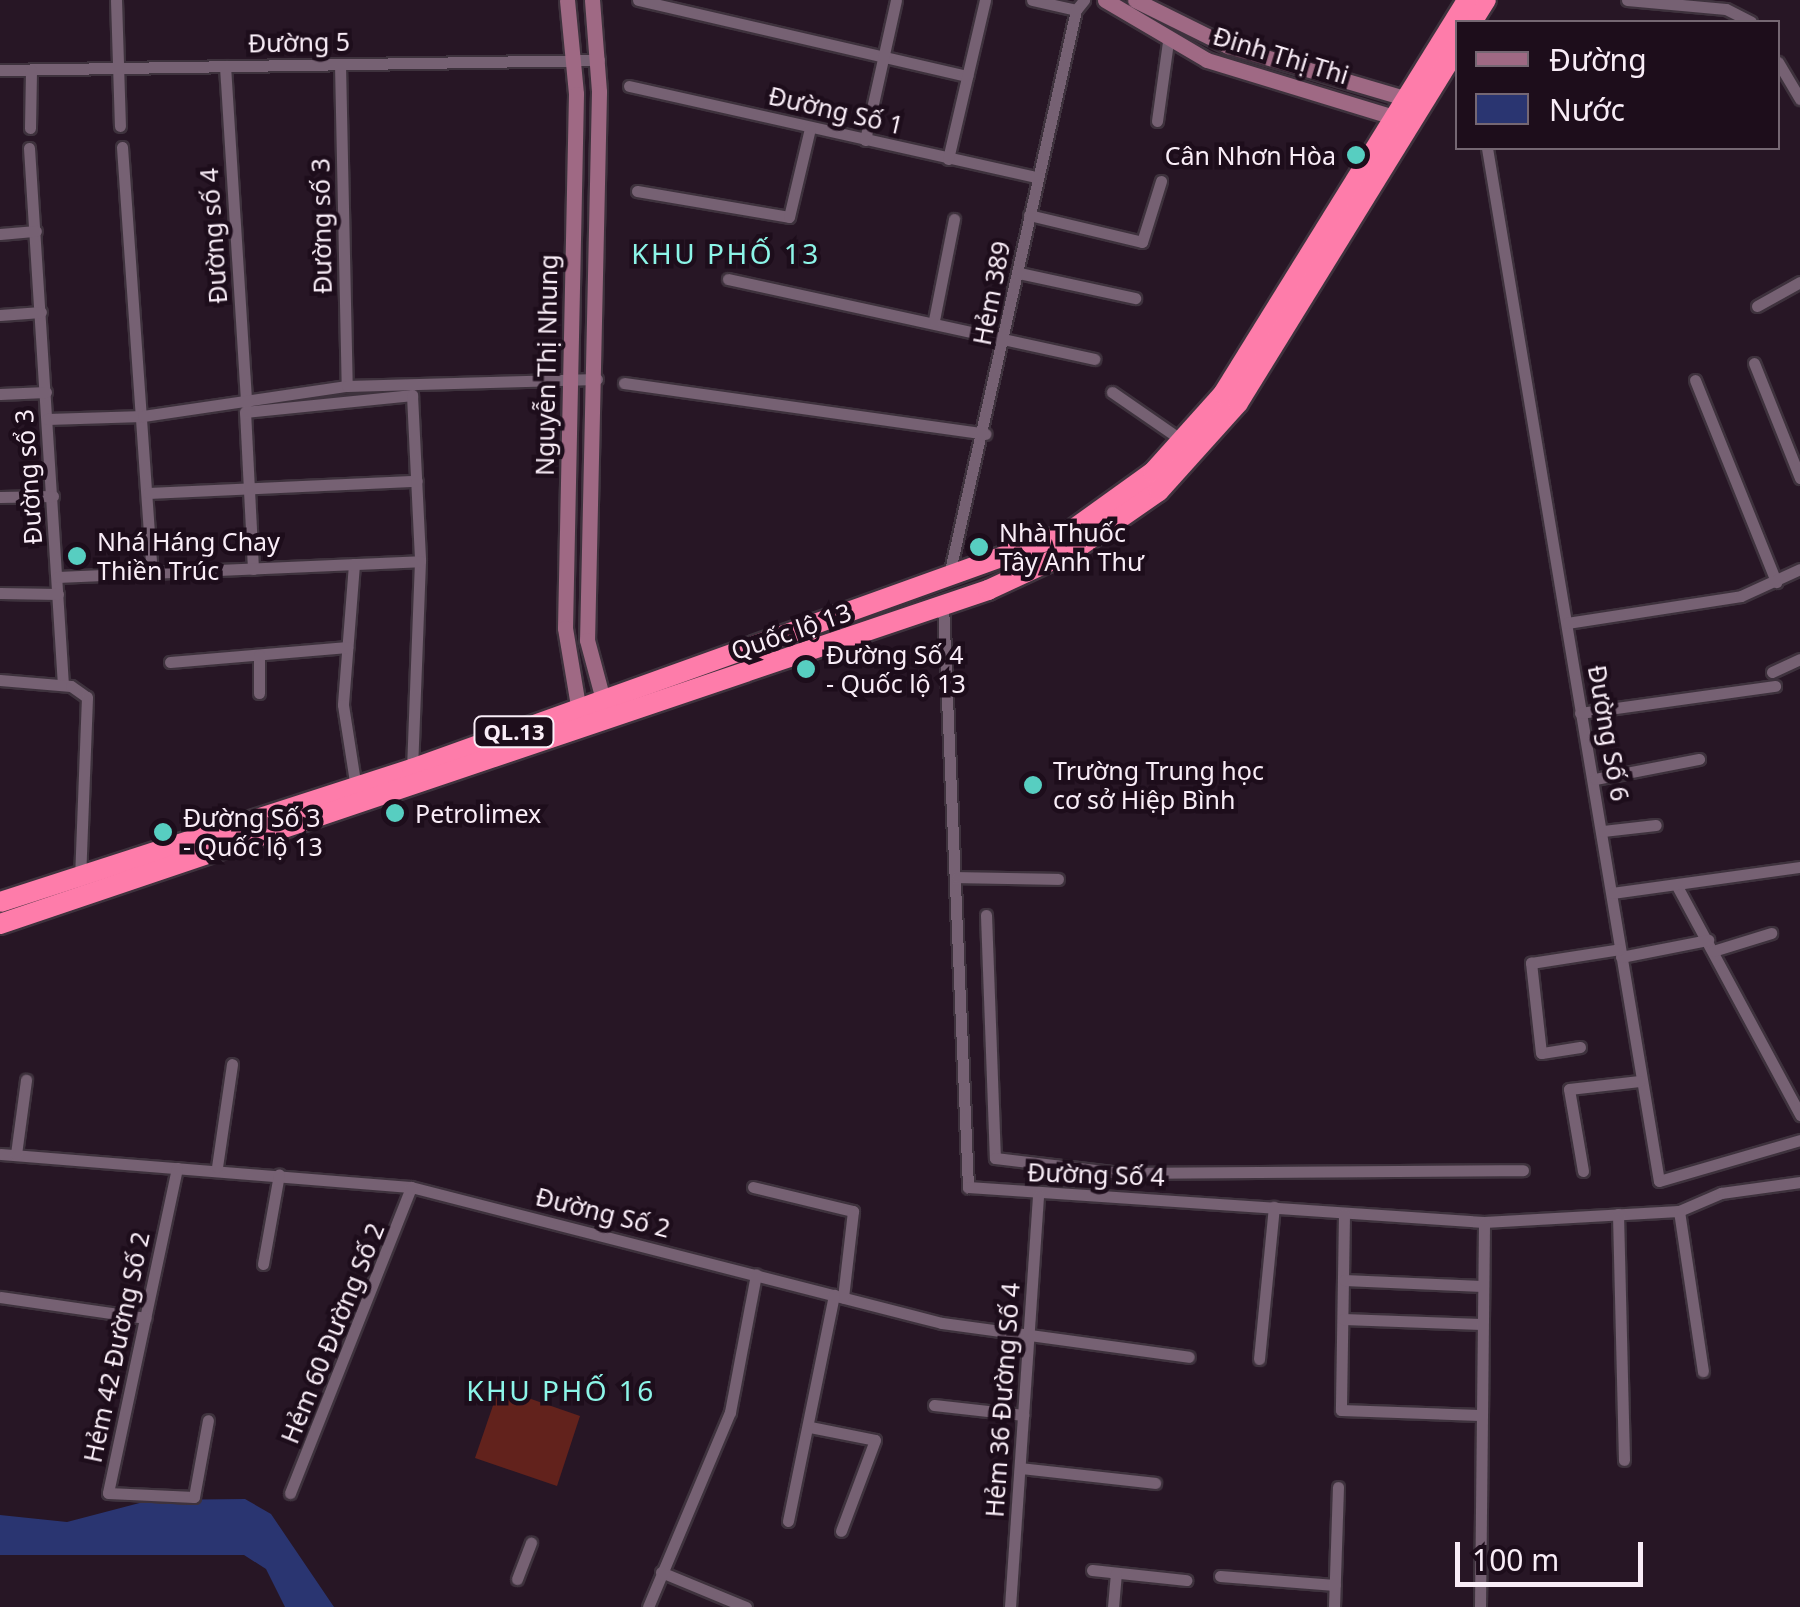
<!DOCTYPE html>
<html>
<head>
<meta charset="utf-8">
<style>
  body { margin:0 }
  #map { position:relative; width:1800px; height:1607px; overflow:hidden; background:#271625; font-family:"Noto Sans",sans-serif }
  div>[style] { position:absolute }
  .green>* { inset:0; background:#62221c }
  .water>* { inset:0; background:#2a3571 }
  .roads { filter:drop-shadow(2px 0 #3e323d) drop-shadow(-2px 0 #3e323d) drop-shadow(0 2px #3e323d) drop-shadow(0 -2px #3e323d) }
  .street>* { height:11px; margin:-5.5px; padding:0 5.5px; transform-origin:5.5px; border-radius:5.5px; background:#766173 }
  .secondary>* { height:15px; margin:-7.5px; padding:0 7.5px; transform-origin:7.5px; border-radius:7.5px; background:#9f6984 }
  .highway>* { height:20px; margin:-10px; padding:0 10px; transform-origin:10px; border-radius:10px; background:#fe7caa }
  .dots>* { width:28px; height:28px; translate:-50% -50%; box-sizing:border-box; border:5px solid #1d0d1b; border-radius:50% }
  span { translate:-50% -50%; white-space:nowrap; text-align:center; line-height:1.15; -webkit-text-stroke:9px #1d0d1b; paint-order:stroke }
  .shield-label span { padding:2px 8px; background:#1d0d1b; border:2px solid; border-radius:8px; -webkit-text-stroke-width:0 }
  .shield-label { font-size:22px; color:#f9edf7; font-weight:700 }
  .street-label { font-size:25px; color:#f9edf7 }
  .poi-label { font-size:25px; color:#f9edf7 }
  .right { translate:-100% -50%; text-align:right }
  .left { translate:0 -50%; text-align:left }
  .neighbourhood-label { font-size:28px; color:#8cf5e8; letter-spacing:2.5px }
  .legend { position:absolute; left:1455px; top:20px; width:325px; height:130px; box-sizing:border-box; background:#1d0d1b; border:2px solid #756773; margin:0; padding:12px 18px; list-style:none; font-size:30px; color:#f9edf7 }
  .legend li { display:flex; align-items:center; gap:20px; height:50px }
  .legend b { width:50px; border:2px solid #756773 }
  .scale { position:absolute; left:1455px; top:1542px; width:188px; height:45px; box-sizing:border-box; border:5px solid #f9edf7; border-top:0; padding-left:12px; font-size:30px; line-height:35px; white-space:nowrap; color:#f9edf7; -webkit-text-stroke:8px #1d0d1b; paint-order:stroke }
</style>
</head>
<body>
<div id="map">
  <div class="green">
    <i style="clip-path:polygon(499px 1388px,580px 1416px,557px 1486px,475px 1458px)"></i>
  </div>
  <div class="water">
    <i style="clip-path:polygon(245px 1499px,271px 1514px,334px 1607px,285px 1607px,266px 1569px,244px 1555px,0 1555px,0 1515px,67px 1522px,151px 1500px)"></i>
  </div>
  <div class="roads">
    <div class="street">
      <i style="left:116px;top:0;width:126px;rotate:88.2deg"></i>
      <i style="left:638px;top:0;width:338px;rotate:13deg"></i>
      <i style="left:1032px;top:0;width:45px;rotate:12.8deg"></i>
      <i style="left:1076px;top:10px;width:13px;rotate:-51deg"></i>
      <i style="left:1627px;top:0;width:99px;rotate:5.2deg"></i>
      <i style="left:1726px;top:9px;width:28px;rotate:27deg"></i>
      <i style="left:1778px;top:62px;width:43px;rotate:59.3deg"></i>
      <i style="left:340px;top:64px;width:322px;rotate:88.8deg"></i>
      <i style="left:225px;top:66px;width:338px;rotate:86.4deg"></i>
      <i style="left:0;top:70px;width:599px;rotate:-0.96deg"></i>
      <i style="left:629px;top:86px;width:414px;rotate:12.6deg"></i>
      <i style="left:1157px;top:121px;width:80px;rotate:-82.1deg"></i>
      <i style="left:30px;top:128px;width:58px;rotate:-89deg"></i>
      <i style="left:865px;top:140px;width:143px;rotate:-77.5deg"></i>
      <i style="left:122px;top:147px;width:427px;rotate:86deg"></i>
      <i style="left:29px;top:148px;width:538px;rotate:86.38deg"></i>
      <i style="left:1487px;top:148px;width:1047px;rotate:80.55deg"></i>
      <i style="left:1659px;top:1181px;width:147px;rotate:-16.2deg"></i>
      <i style="left:948px;top:159px;width:163px;rotate:-76.9deg"></i>
      <i style="left:637px;top:191px;width:154px;rotate:9.7deg"></i>
      <i style="left:789px;top:217px;width:91px;rotate:-76.7deg"></i>
      <i style="left:1029px;top:215px;width:116px;rotate:13.4deg"></i>
      <i style="left:1142px;top:242px;width:64px;rotate:-72.7deg"></i>
      <i style="left:0;top:234px;width:36px;rotate:-5deg"></i>
      <i style="left:1019px;top:273px;width:119px;rotate:12.2deg"></i>
      <i style="left:728px;top:279px;width:375px;rotate:12.3deg"></i>
      <i style="left:1757px;top:306px;width:49px;rotate:-29.2deg"></i>
      <i style="left:0;top:315px;width:41px;rotate:-4.2deg"></i>
      <i style="left:934px;top:320px;width:103px;rotate:-78.8deg"></i>
      <i style="left:1754px;top:363px;width:124px;rotate:68.2deg"></i>
      <i style="left:1695px;top:380px;width:218px;rotate:68.1deg"></i>
      <i style="left:624px;top:383px;width:365px;rotate:8deg"></i>
      <i style="left:1112px;top:392px;width:86px;rotate:34.6deg"></i>
      <i style="left:0;top:394px;width:46px;rotate:-2.5deg"></i>
      <i style="left:47px;top:419px;width:96px;rotate:-1.8deg"></i>
      <i style="left:143px;top:416px;width:206px;rotate:-8.4deg"></i>
      <i style="left:347px;top:386px;width:250px;rotate:-1.6deg"></i>
      <i style="left:148px;top:493px;width:269px;rotate:-2.6deg"></i>
      <i style="left:0;top:497px;width:53px;rotate:-1.1deg"></i>
      <i style="left:354px;top:564px;width:141px;rotate:94.5deg"></i>
      <i style="left:343px;top:705px;width:84px;rotate:81.1deg"></i>
      <i style="left:253px;top:569px;width:157px;rotate:-92.9deg"></i>
      <i style="left:245px;top:412px;width:168px;rotate:-5.8deg"></i>
      <i style="left:412px;top:395px;width:166px;rotate:87.2deg"></i>
      <i style="left:420px;top:561px;width:208px;rotate:92.2deg"></i>
      <i style="left:949px;top:575px;width:579px;rotate:-77.33deg"></i>
      <i style="left:57px;top:577px;width:363px;rotate:-2.5deg"></i>
      <i style="left:0;top:593px;width:58px;rotate:1deg"></i>
      <i style="left:943px;top:605px;width:583px;rotate:87.54deg"></i>
      <i style="left:968px;top:1187px;width:517px;rotate:3.88deg"></i>
      <i style="left:1484px;top:1222px;width:195px;rotate:-3.2deg"></i>
      <i style="left:1679px;top:1211px;width:46px;rotate:-23.2deg"></i>
      <i style="left:1721px;top:1193px;width:80px;rotate:-7.9deg"></i>
      <i style="left:1567px;top:623px;width:176px;rotate:-8.8deg"></i>
      <i style="left:1741px;top:596px;width:65px;rotate:-24.6deg"></i>
      <i style="left:170px;top:662px;width:178px;rotate:-4.8deg"></i>
      <i style="left:1772px;top:672px;width:31px;rotate:-25deg"></i>
      <i style="left:0;top:680px;width:71px;rotate:4.8deg"></i>
      <i style="left:71px;top:686px;width:19px;rotate:35deg"></i>
      <i style="left:87px;top:697px;width:184px;rotate:92.2deg"></i>
      <i style="left:259px;top:693px;width:38px;rotate:-90deg"></i>
      <i style="left:1580px;top:713px;width:197px;rotate:-7.9deg"></i>
      <i style="left:1595px;top:779px;width:106px;rotate:-10.9deg"></i>
      <i style="left:1603px;top:831px;width:53px;rotate:-6.5deg"></i>
      <i style="left:957px;top:877px;width:101px;rotate:1.1deg"></i>
      <i style="left:1678px;top:888px;width:258px;rotate:61.7deg"></i>
      <i style="left:1612px;top:893px;width:190px;rotate:-7.9deg"></i>
      <i style="left:986px;top:915px;width:243px;rotate:87.9deg"></i>
      <i style="left:995px;top:1158px;width:126px;rotate:6.8deg"></i>
      <i style="left:1120px;top:1173px;width:403px;rotate:-0.4deg"></i>
      <i style="left:1713px;top:951px;width:61px;rotate:-17.2deg"></i>
      <i style="left:1621px;top:957px;width:89px;rotate:-11.1deg"></i>
      <i style="left:1580px;top:1047px;width:39px;rotate:171deg"></i>
      <i style="left:1541px;top:1053px;width:91px;rotate:-96.3deg"></i>
      <i style="left:1531px;top:963px;width:90px;rotate:-8.9deg"></i>
      <i style="left:0;top:1154px;width:412px;rotate:4.6deg"></i>
      <i style="left:411px;top:1187px;width:548px;rotate:14.37deg"></i>
      <i style="left:942px;top:1323px;width:249px;rotate:7.8deg"></i>
      <i style="left:16px;top:1154px;width:75px;rotate:-82.3deg"></i>
      <i style="left:217px;top:1167px;width:104px;rotate:-81.7deg"></i>
      <i style="left:177px;top:1168px;width:332px;rotate:102deg"></i>
      <i style="left:108px;top:1493px;width:86px;rotate:2.7deg"></i>
      <i style="left:194px;top:1497px;width:78px;rotate:-79.7deg"></i>
      <i style="left:1583px;top:1171px;width:83px;rotate:-99.7deg"></i>
      <i style="left:1569px;top:1089px;width:71px;rotate:-6.4deg"></i>
      <i style="left:753px;top:1187px;width:103px;rotate:13.5deg"></i>
      <i style="left:853px;top:1211px;width:87px;rotate:96.6deg"></i>
      <i style="left:1679px;top:1211px;width:162px;rotate:81.5deg"></i>
      <i style="left:1344px;top:1214px;width:196px;rotate:90.9deg"></i>
      <i style="left:1341px;top:1410px;width:138px;rotate:2.1deg"></i>
      <i style="left:1618px;top:1214px;width:246px;rotate:88.6deg"></i>
      <i style="left:263px;top:1264px;width:91px;rotate:-79.9deg"></i>
      <i style="left:1344px;top:1280px;width:138px;rotate:2.5deg"></i>
      <i style="left:0;top:1297px;width:147px;rotate:8.2deg"></i>
      <i style="left:1343px;top:1319px;width:138px;rotate:2.1deg"></i>
      <i style="left:1259px;top:1359px;width:153px;rotate:-84.4deg"></i>
      <i style="left:934px;top:1405px;width:90px;rotate:6.4deg"></i>
      <i style="left:810px;top:1427px;width:66px;rotate:11.3deg"></i>
      <i style="left:875px;top:1440px;width:97px;rotate:110.5deg"></i>
      <i style="left:1020px;top:1468px;width:136px;rotate:6.3deg"></i>
      <i style="left:290px;top:1493px;width:329px;rotate:-68.4deg"></i>
      <i style="left:788px;top:1521px;width:231px;rotate:-78.5deg"></i>
      <i style="left:1092px;top:1570px;width:95px;rotate:6.1deg"></i>
      <i style="left:661px;top:1572px;width:92px;rotate:22.4deg"></i>
      <i style="left:1220px;top:1576px;width:115px;rotate:4.5deg"></i>
      <i style="left:517px;top:1579px;width:39px;rotate:-69deg"></i>
      <i style="left:648px;top:1607px;width:212px;rotate:-67.2deg"></i>
      <i style="left:730px;top:1412px;width:140px;rotate:-79.3deg"></i>
      <i style="left:1010px;top:1607px;width:412px;rotate:-86.1deg"></i>
      <i style="left:1113px;top:1607px;width:34px;rotate:-85deg"></i>
      <i style="left:1334px;top:1607px;width:120px;rotate:-88.1deg"></i>
      <i style="left:1480px;top:1607px;width:385px;rotate:-89.4deg"></i>
    </div>
    <div class="secondary">
      <i style="left:567px;top:0;width:94px;rotate:84.5deg"></i>
      <i style="left:576px;top:94px;width:534px;rotate:91.18deg"></i>
      <i style="left:565px;top:628px;width:91px;rotate:80.5deg"></i>
      <i style="left:592px;top:0;width:92px;rotate:85.6deg"></i>
      <i style="left:599px;top:92px;width:548px;rotate:91.25deg"></i>
      <i style="left:587px;top:640px;width:69px;rotate:75deg"></i>
      <i style="left:1105px;top:0;width:118px;rotate:30.5deg"></i>
      <i style="left:1207px;top:60px;width:202px;rotate:17deg"></i>
      <i style="left:1135px;top:0;width:104px;rotate:26.3deg"></i>
      <i style="left:1228px;top:46px;width:192px;rotate:16.4deg"></i>
    </div>
    <div class="highway">
      <i style="left:1472px;top:22px;width:26px;rotate:-58deg"></i>
      <i style="left:0;top:902px;width:433px;rotate:-17.9deg"></i>
      <i style="left:412px;top:769px;width:697px;rotate:-19.79deg"></i>
      <i style="left:1068px;top:533px;width:105px;rotate:-35.7deg"></i>
      <i style="left:1153px;top:472px;width:105px;rotate:-48.1deg"></i>
      <i style="left:1223px;top:394px;width:463px;rotate:-58.2deg"></i>
      <i style="left:0;top:924px;width:1043px;rotate:-18.68deg"></i>
      <i style="left:988px;top:590px;width:95px;rotate:-24.9deg"></i>
      <i style="left:1074px;top:550px;width:103px;rotate:-34.8deg"></i>
      <i style="left:1159px;top:491px;width:118px;rotate:-48.1deg"></i>
      <i style="left:1238px;top:403px;width:418px;rotate:-58.3deg"></i>
    </div>
  </div>
  <div class="dots">
    <i style="left:1356px;top:155px;background:#57cec1"></i>
    <i style="left:979px;top:547px;background:#57cec1"></i>
    <i style="left:77px;top:556px;background:#57cec1"></i>
    <i style="left:806px;top:669px;background:#57cec1"></i>
    <i style="left:1033px;top:785px;background:#57cec1"></i>
    <i style="left:395px;top:813px;background:#57cec1"></i>
    <i style="left:163px;top:832px;background:#57cec1"></i>
  </div>
  <div class="shield-label">
    <span style="left:514px;top:732px">QL.13</span>
  </div>
  <div class="street-label">
    <span style="left:299px;top:42px;rotate:-1deg">Đường 5</span>
    <span style="left:1281px;top:55px;rotate:17deg">Đinh Thị Thi</span>
    <span style="left:836px;top:110px;rotate:13deg">Đường Số 1</span>
    <span style="left:321px;top:226px;rotate:-91deg">Đường số 3</span>
    <span style="left:213px;top:236px;rotate:-94deg">Đường số 4</span>
    <span style="left:991px;top:293px;rotate:-79deg">Hẻm 389</span>
    <span style="left:546px;top:365px;rotate:-89deg">Nguyễn Thị Nhung</span>
    <span style="left:28px;top:477px;rotate:-94deg">Đường sổ 3</span>
    <span style="left:791px;top:631px;rotate:-19deg">Quốc lộ 13</span>
    <span style="left:1609px;top:733px;rotate:80deg">Đường Số 6</span>
    <span style="left:1096px;top:1174px;rotate:2deg">Đường Số 4</span>
    <span style="left:603px;top:1212px;rotate:14deg">Đường Số 2</span>
    <span style="left:332px;top:1333px;rotate:-68deg">Hẻm 60 Đường Số 2</span>
    <span style="left:116px;top:1347px;rotate:-78deg">Hẻm 42 Đường Số 2</span>
    <span style="left:1002px;top:1400px;rotate:-86deg">Hẻm 36 Đường Số 4</span>
  </div>
  <div class="poi-label">
    <span class="right" style="left:1336px;top:155px">Cân Nhơn Hòa</span>
    <span class="left" style="left:999px;top:547px">Nhà Thuốc<br>Tây Anh Thư</span>
    <span class="left" style="left:97px;top:556px">Nhá Háng Chay<br>Thiền Trúc</span>
    <span class="left" style="left:826px;top:669px">Đường Số 4<br>- Quốc lộ 13</span>
    <span class="left" style="left:1053px;top:785px">Trường Trung học<br>cơ sở Hiệp Bình</span>
    <span class="left" style="left:415px;top:813px">Petrolimex</span>
    <span class="left" style="left:183px;top:832px">Đường Số 3<br>- Quốc lộ 13</span>
  </div>
  <div class="neighbourhood-label">
    <span style="left:726px;top:253px">KHU PHỐ 13</span>
    <span style="left:561px;top:1390px">KHU PHỐ 16</span>
  </div>
  <ul class="legend">
  <li><b style="height:12px;background:#9f6984"></b>Đường</li>
  <li><b style="height:28px;background:#2a3571"></b>Nước</li>
  </ul>
  <div class="scale">100 m</div>
</div>
</body>
</html>
